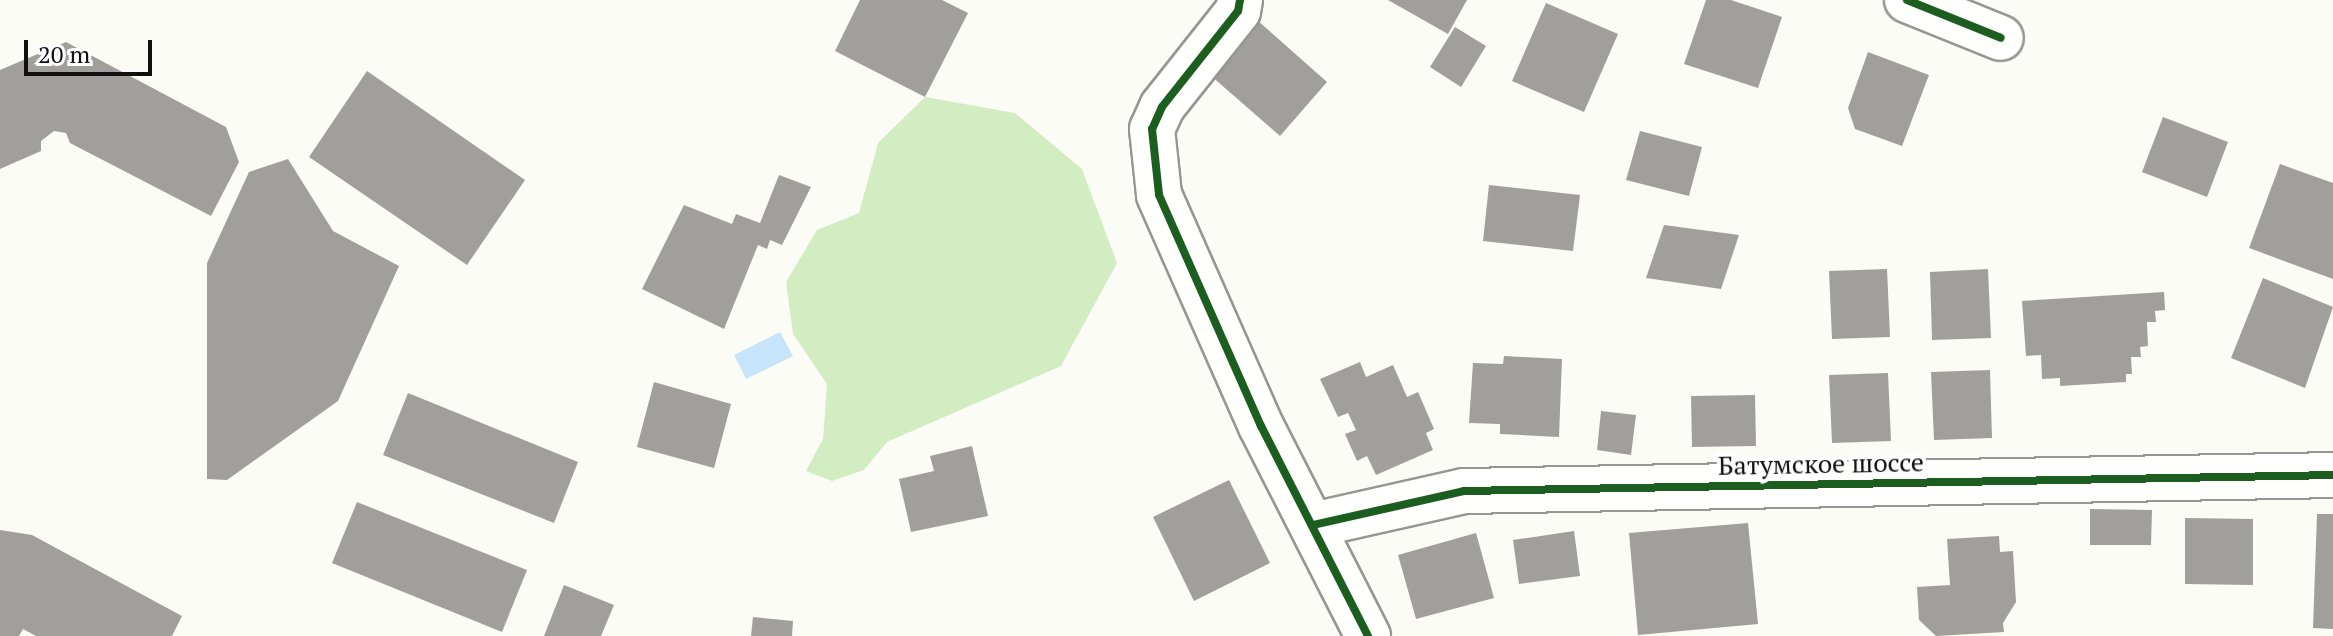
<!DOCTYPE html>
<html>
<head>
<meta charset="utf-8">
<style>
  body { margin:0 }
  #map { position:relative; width:2333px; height:636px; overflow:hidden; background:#fcfcf7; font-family:"PT Serif",serif }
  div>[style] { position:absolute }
  .forest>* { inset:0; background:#d2edc1 }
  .water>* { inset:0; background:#c8e4fa }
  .building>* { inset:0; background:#a09f9b }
  .roads { filter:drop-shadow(2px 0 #969694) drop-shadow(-2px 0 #969694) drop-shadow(0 2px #969694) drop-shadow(0 -2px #969694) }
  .minor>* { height:44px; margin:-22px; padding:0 22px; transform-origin:22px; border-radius:22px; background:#fffffe }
  .cycleway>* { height:8px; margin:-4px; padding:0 4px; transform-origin:4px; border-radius:4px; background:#1b5e20 }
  span { translate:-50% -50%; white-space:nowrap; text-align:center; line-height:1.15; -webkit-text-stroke:8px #fff; paint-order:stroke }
  .street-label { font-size:26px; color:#101010 }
  .scale { position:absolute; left:24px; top:40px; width:128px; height:36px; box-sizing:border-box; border:4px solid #101010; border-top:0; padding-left:10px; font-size:24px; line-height:28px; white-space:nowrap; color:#101010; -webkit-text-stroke:6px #fff; paint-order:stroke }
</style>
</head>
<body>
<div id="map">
  <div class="forest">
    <i style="clip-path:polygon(925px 97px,1015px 113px,1082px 169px,1117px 263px,1061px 366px,887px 442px,864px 470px,832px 481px,806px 471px,823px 439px,827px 384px,793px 334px,786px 282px,817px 230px,859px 213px,878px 143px)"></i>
  </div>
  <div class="water">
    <i style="clip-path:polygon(780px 332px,793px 356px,746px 379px,734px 355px)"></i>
  </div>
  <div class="building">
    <i style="clip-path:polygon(860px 0,942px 0,968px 13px,925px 97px,835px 51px)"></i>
    <i style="clip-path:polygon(1388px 0,1467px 0,1448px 34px)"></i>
    <i style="clip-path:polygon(1706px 0,1731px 0,1782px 17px,1758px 88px,1684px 64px)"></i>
    <i style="clip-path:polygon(1546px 3px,1618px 34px,1584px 112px,1512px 81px)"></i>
    <i style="clip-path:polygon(1257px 20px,1327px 82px,1280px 136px,1210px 75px)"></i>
    <i style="clip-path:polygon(1455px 27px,1486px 46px,1461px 87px,1430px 67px)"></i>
    <i style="clip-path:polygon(66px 42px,226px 127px,239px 162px,211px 216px,70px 143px,66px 133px,54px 131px,41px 141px,41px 151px,0 169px,0 70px)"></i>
    <i style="clip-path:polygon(1868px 52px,1929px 75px,1902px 146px,1855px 129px,1848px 108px)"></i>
    <i style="clip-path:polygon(367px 71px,525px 180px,467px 265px,309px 157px)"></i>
    <i style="clip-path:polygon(2163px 117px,2228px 142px,2207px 197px,2142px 172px)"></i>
    <i style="clip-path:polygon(1640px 131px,1702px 147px,1689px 196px,1626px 180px)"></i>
    <i style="clip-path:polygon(288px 159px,333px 231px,399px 266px,338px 401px,227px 480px,207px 479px,207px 263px,249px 172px)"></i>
    <i style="clip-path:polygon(2280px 164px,2333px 183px,2333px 279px,2249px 248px)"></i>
    <i style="clip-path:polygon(779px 175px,811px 187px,782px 245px,770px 240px,767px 249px,758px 245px,724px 329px,642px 289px,684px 205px,732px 224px,736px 214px,760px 223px)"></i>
    <i style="clip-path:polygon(1489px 185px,1580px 195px,1573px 251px,1483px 241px)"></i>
    <i style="clip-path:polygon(1664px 225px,1739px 235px,1721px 289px,1646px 278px)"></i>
    <i style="clip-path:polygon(1887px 269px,1890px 337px,1832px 339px,1829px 271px)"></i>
    <i style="clip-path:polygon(1988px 269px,1991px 338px,1932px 340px,1930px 272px)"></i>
    <i style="clip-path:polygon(2263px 278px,2333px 307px,2305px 388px,2231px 358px)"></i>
    <i style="clip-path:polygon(2164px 292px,2165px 310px,2155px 311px,2156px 322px,2147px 322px,2148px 346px,2140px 347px,2141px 357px,2131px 357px,2132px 374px,2126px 374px,2126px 382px,2060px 386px,2060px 378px,2042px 379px,2041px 355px,2026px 356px,2022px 301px)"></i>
    <i style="clip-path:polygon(1504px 356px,1562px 359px,1559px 437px,1500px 434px,1500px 424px,1469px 423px,1473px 363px,1503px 364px)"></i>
    <i style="clip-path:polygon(1360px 362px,1366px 377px,1393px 365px,1407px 397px,1418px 392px,1434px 429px,1426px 433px,1433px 450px,1376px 475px,1367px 456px,1357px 461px,1345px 434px,1356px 430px,1348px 413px,1338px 417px,1320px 379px)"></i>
    <i style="clip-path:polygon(1990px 370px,1992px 438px,1934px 440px,1931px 372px)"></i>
    <i style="clip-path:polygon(1888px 373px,1891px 441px,1832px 443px,1829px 375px)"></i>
    <i style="clip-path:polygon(654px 382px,731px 404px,714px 468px,637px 447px)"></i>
    <i style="clip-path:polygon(408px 393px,578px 462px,554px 523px,383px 455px)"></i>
    <i style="clip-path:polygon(1755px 395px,1756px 446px,1692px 447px,1691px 396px)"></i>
    <i style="clip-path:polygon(1601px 411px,1636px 415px,1631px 455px,1597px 450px)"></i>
    <i style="clip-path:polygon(972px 446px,988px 516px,911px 532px,899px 479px,934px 471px,930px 456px)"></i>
    <i style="clip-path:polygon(1229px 480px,1270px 563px,1194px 601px,1153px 517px)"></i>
    <i style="clip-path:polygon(357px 502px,527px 570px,502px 632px,332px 563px)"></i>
    <i style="clip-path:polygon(2090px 509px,2152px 510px,2151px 545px,2090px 545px)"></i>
    <i style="clip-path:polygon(2317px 514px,2333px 514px,2333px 629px,2313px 628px)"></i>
    <i style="clip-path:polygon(2185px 518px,2253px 519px,2253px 585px,2185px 584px)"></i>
    <i style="clip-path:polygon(1748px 523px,1758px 624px,1638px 635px,1629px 533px)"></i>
    <i style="clip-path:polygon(0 530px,32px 535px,182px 616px,172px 636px,36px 636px,23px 629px,19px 636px,0 636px)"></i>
    <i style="clip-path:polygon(1574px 531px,1580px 576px,1519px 584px,1513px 540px)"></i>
    <i style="clip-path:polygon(1476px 533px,1494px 598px,1416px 619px,1398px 555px)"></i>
    <i style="clip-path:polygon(1999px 536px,2000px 552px,2013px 551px,2016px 602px,2003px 623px,2004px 632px,1936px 636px,1919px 620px,1917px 587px,1950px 585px,1947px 539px)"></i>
    <i style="clip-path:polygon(564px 585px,614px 605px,601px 636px,544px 636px)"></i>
    <i style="clip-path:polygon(753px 617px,793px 621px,792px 636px,751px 636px)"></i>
  </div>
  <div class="roads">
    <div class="minor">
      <i style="left:1240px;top:0;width:11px;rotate:100deg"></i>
      <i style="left:1238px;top:11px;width:122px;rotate:128.4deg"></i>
      <i style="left:1162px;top:107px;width:24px;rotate:114deg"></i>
      <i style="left:1152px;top:129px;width:66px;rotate:83.9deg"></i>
      <i style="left:1159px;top:195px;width:253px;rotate:66.2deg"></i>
      <i style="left:1261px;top:426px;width:236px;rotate:63deg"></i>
      <i style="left:1907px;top:0;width:101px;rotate:22deg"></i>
      <i style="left:1313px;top:525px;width:155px;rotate:-12.7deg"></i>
      <i style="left:1464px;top:491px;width:869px;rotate:-1.05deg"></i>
    </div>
  </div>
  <div class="cycleway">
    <i style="left:1240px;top:0;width:11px;rotate:100deg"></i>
    <i style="left:1238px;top:11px;width:122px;rotate:128.4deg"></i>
    <i style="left:1162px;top:107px;width:24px;rotate:114deg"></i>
    <i style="left:1152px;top:129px;width:66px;rotate:83.9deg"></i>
    <i style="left:1159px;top:195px;width:253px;rotate:66.2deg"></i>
    <i style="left:1261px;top:426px;width:236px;rotate:63deg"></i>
    <i style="left:1907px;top:0;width:101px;rotate:22deg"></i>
    <i style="left:1313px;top:525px;width:155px;rotate:-12.7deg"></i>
    <i style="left:1464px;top:491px;width:869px;rotate:-1.05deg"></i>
  </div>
  <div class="street-label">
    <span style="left:1821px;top:464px;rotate:-1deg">Батумское шоссе</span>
  </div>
  <div class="scale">20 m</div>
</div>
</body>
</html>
